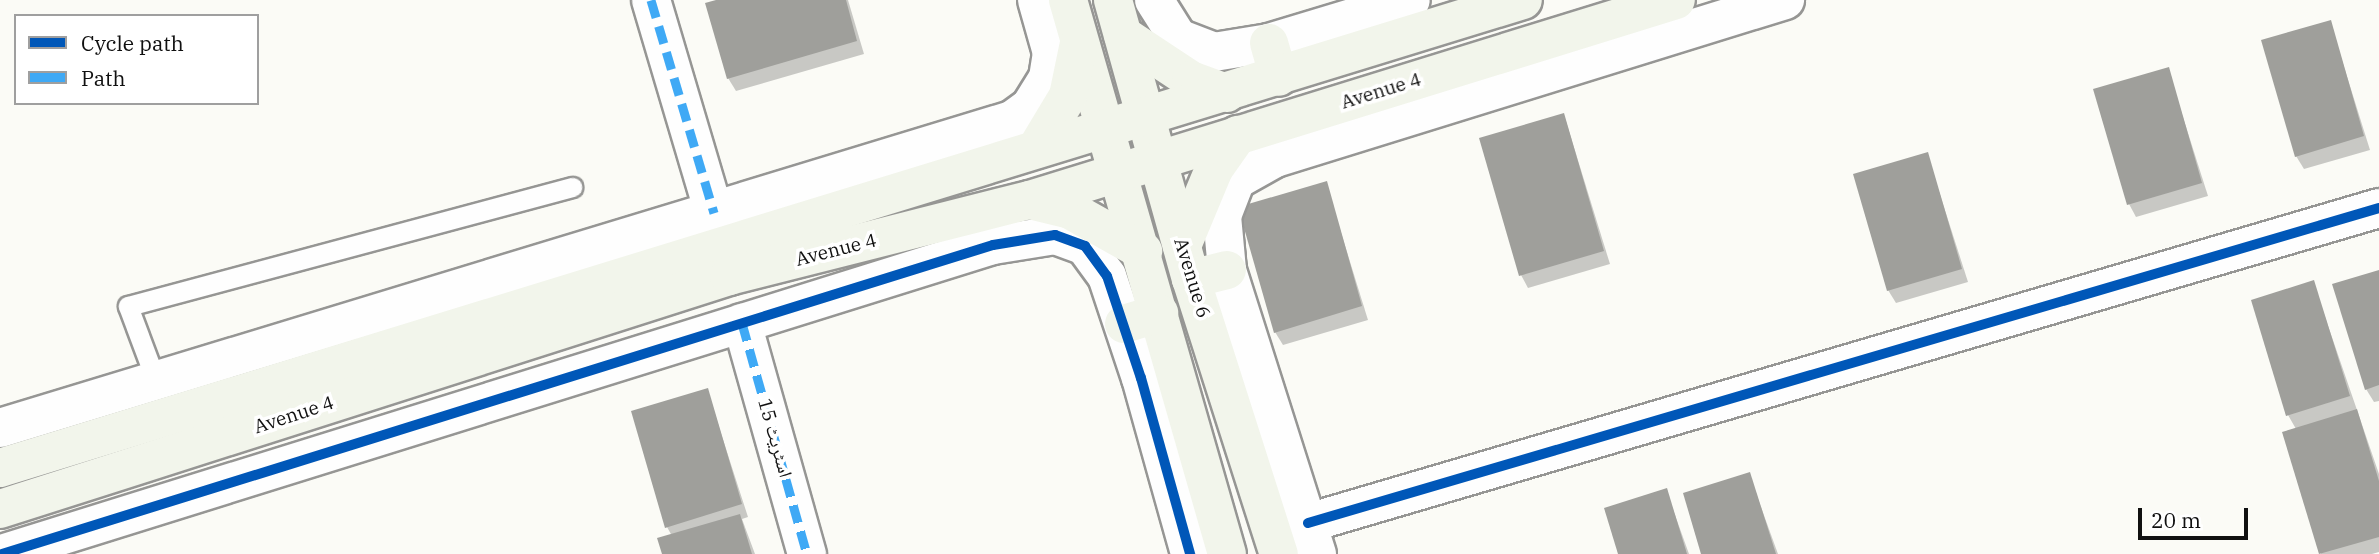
<!DOCTYPE html>
<html>
<head>
<meta charset="utf-8">
<style>
  body { margin:0 }
  #map { position:relative; width:2379px; height:554px; overflow:hidden; background:#fbfbf6; font-family:"IBM Plex Serif","Noto Naskh Arabic",serif }
  div>[style] { position:absolute }
  .shadow>* { inset:0; background:#0003 }
  .building>* { inset:0; background:#9f9f9b }
  .roads { filter:drop-shadow(2px 0 #969694) drop-shadow(-2px 0 #969694) drop-shadow(0 2px #969694) drop-shadow(0 -2px #969694) }
  .lane>* { height:19px; margin:-9.5px; padding:0 9.5px; transform-origin:9.5px; border-radius:9.5px; background:#fefefe }
  .street>* { height:38px; margin:-19px; padding:0 19px; transform-origin:19px; border-radius:19px; background:#fefefe }
  .secondary>* { height:38px; margin:-19px; padding:0 19px; transform-origin:19px; border-radius:19px; background:#f2f5eb }
  .quiet>* { height:9px; margin-top:-4.5px; transform-origin:0; background:repeating-linear-gradient(90deg,#3fa9f5 0 18px,transparent 0 27px) }
  .cycleway>* { height:10px; margin:-5px; padding:0 5px; transform-origin:5px; border-radius:5px; background:#0057b8 }
  span { translate:-50% -50%; white-space:nowrap; text-align:center; line-height:1.15; -webkit-text-stroke:7px #fff; paint-order:stroke }
  .street-label { font-size:19px; color:#101010 }
  .legend { position:absolute; left:14px; top:14px; width:245px; height:91px; box-sizing:border-box; background:#fff; border:2px solid #9f9f9f; margin:0; padding:9px 12px; list-style:none; font-size:21px; color:#101010 }
  .legend li { display:flex; align-items:center; gap:14px; height:35px }
  .legend b { width:35px; border:2px solid #9f9f9f }
  .scale { position:absolute; left:2138px; top:508px; width:110px; height:32px; box-sizing:border-box; border:4px solid #101010; border-top:0; padding-left:9px; font-size:21px; line-height:24px; white-space:nowrap; color:#101010; -webkit-text-stroke:5px #fff; paint-order:stroke }
</style>
</head>
<body>
<div id="map">
  <div class="shadow">
    <i style="clip-path:polygon(722px 0,848px 0,864px 54px,736px 91px,728px 78px)"></i>
    <i style="clip-path:polygon(2330px 22px,2370px 150px,2304px 169px,2296px 156px)"></i>
    <i style="clip-path:polygon(2168px 70px,2208px 196px,2136px 217px,2129px 204px)"></i>
    <i style="clip-path:polygon(1564px 115px,1610px 264px,1528px 288px,1521px 275px)"></i>
    <i style="clip-path:polygon(1927px 154px,1968px 282px,1896px 303px,1888px 290px)"></i>
    <i style="clip-path:polygon(1326px 184px,1368px 320px,1283px 345px,1275px 332px)"></i>
    <i style="clip-path:polygon(2379px 272px,2379px 401px,2374px 402px,2366px 389px)"></i>
    <i style="clip-path:polygon(2313px 282px,2379px 474px,2379px 552px,2372px 554px,2321px 554px,2284px 433px,2296px 429px,2288px 415px)"></i>
    <i style="clip-path:polygon(707px 390px,748px 517px,742px 519px,755px 554px,664px 554px,672px 536px,667px 527px)"></i>
    <i style="clip-path:polygon(1749px 474px,1778px 554px,1703px 554px)"></i>
    <i style="clip-path:polygon(1666px 490px,1689px 554px,1620px 554px)"></i>
  </div>
  <div class="building">
    <i style="clip-path:polygon(716px 0,846px 0,857px 41px,727px 79px,705px 3px)"></i>
    <i style="clip-path:polygon(2331px 20px,2364px 136px,2295px 157px,2261px 40px)"></i>
    <i style="clip-path:polygon(2169px 67px,2202px 183px,2127px 205px,2093px 89px)"></i>
    <i style="clip-path:polygon(1564px 113px,1604px 251px,1519px 276px,1479px 138px)"></i>
    <i style="clip-path:polygon(1928px 152px,1962px 269px,1887px 291px,1853px 174px)"></i>
    <i style="clip-path:polygon(1327px 181px,1362px 306px,1274px 333px,1238px 207px)"></i>
    <i style="clip-path:polygon(2379px 270px,2379px 385px,2365px 390px,2332px 284px)"></i>
    <i style="clip-path:polygon(2314px 280px,2350px 396px,2286px 416px,2251px 300px)"></i>
    <i style="clip-path:polygon(708px 388px,742px 504px,665px 528px,631px 411px)"></i>
    <i style="clip-path:polygon(2357px 409px,2379px 481px,2379px 537px,2319px 554px,2282px 432px)"></i>
    <i style="clip-path:polygon(1750px 472px,1776px 554px,1701px 554px,1683px 493px)"></i>
    <i style="clip-path:polygon(1667px 488px,1687px 554px,1618px 554px,1604px 508px)"></i>
    <i style="clip-path:polygon(740px 514px,752px 554px,662px 554px,657px 538px)"></i>
  </div>
  <div class="roads">
    <div class="lane">
      <i style="left:156px;top:381px;width:80px;rotate:-110.5deg"></i>
      <i style="left:128px;top:306px;width:460px;rotate:-15deg"></i>
    </div>
    <div class="street">
      <i style="left:651px;top:0;width:222px;rotate:73.5deg"></i>
      <i style="left:1154px;top:0;width:45px;rotate:57.7deg"></i>
      <i style="left:1178px;top:38px;width:39px;rotate:21deg"></i>
      <i style="left:1214px;top:52px;width:56px;rotate:-9.3deg"></i>
      <i style="left:1269px;top:43px;width:148px;rotate:-16.8deg"></i>
      <i style="left:742px;top:323px;width:240px;rotate:74.3deg"></i>
      <i style="left:0;top:428px;width:1058px;rotate:-16.93deg"></i>
      <i style="left:1012px;top:120px;width:22px;rotate:-36deg"></i>
      <i style="left:1030px;top:107px;width:34px;rotate:-58deg"></i>
      <i style="left:1048px;top:78px;width:25px;rotate:-81deg"></i>
      <i style="left:1052px;top:53px;width:55px;rotate:-105.8deg"></i>
      <i style="left:1308px;top:523px;width:1116px;rotate:-16.39deg"></i>
      <i style="left:2px;top:554px;width:1038px;rotate:-17.32deg"></i>
      <i style="left:993px;top:245px;width:63px;rotate:-9.2deg"></i>
      <i style="left:1055px;top:235px;width:32px;rotate:20deg"></i>
      <i style="left:1085px;top:246px;width:37px;rotate:54deg"></i>
      <i style="left:1107px;top:276px;width:108px;rotate:71.6deg"></i>
      <i style="left:1141px;top:378px;width:183px;rotate:74.4deg"></i>
      <i style="left:1317px;top:554px;width:298px;rotate:-107.6deg"></i>
      <i style="left:1227px;top:270px;width:54px;rotate:-95.3deg"></i>
      <i style="left:1222px;top:216px;width:39px;rotate:-69deg"></i>
      <i style="left:1236px;top:180px;width:45px;rotate:-29.4deg"></i>
      <i style="left:1275px;top:158px;width:534px;rotate:-17.21deg"></i>
    </div>
    <div class="secondary">
      <i style="left:1068px;top:0;width:576px;rotate:73.99deg"></i>
      <i style="left:1113px;top:0;width:290px;rotate:74.4deg"></i>
      <i style="left:1191px;top:279px;width:289px;rotate:72.3deg"></i>
      <i style="left:1123px;top:35px;width:82px;rotate:33.5deg"></i>
      <i style="left:1191px;top:80px;width:38px;rotate:20deg"></i>
      <i style="left:1269px;top:43px;width:35px;rotate:74deg"></i>
      <i style="left:1036px;top:149px;width:62px;rotate:-58.9deg"></i>
      <i style="left:1068px;top:96px;width:54px;rotate:-78.3deg"></i>
      <i style="left:1030px;top:200px;width:41px;rotate:14deg"></i>
      <i style="left:1070px;top:210px;width:84px;rotate:29.3deg"></i>
      <i style="left:1182px;top:246px;width:83px;rotate:-67.4deg"></i>
      <i style="left:1214px;top:169px;width:42px;rotate:-54.8deg"></i>
      <i style="left:1191px;top:279px;width:37px;rotate:-14deg"></i>
      <i style="left:1124px;top:324px;width:37px;rotate:-17deg"></i>
      <i style="left:0;top:468px;width:1593px;rotate:-17.08deg"></i>
      <i style="left:0;top:509px;width:765px;rotate:-17.72deg"></i>
      <i style="left:729px;top:276px;width:310px;rotate:-14.2deg"></i>
      <i style="left:1030px;top:200px;width:676px;rotate:-17.2deg"></i>
    </div>
  </div>
  <div class="quiet">
    <i style="left:651px;top:0;width:222px;rotate:73.5deg"></i>
    <i style="left:742px;top:323px;width:240px;rotate:74.3deg"></i>
  </div>
  <div class="cycleway">
    <i style="left:1308px;top:523px;width:1116px;rotate:-16.39deg"></i>
    <i style="left:2px;top:554px;width:1038px;rotate:-17.32deg"></i>
    <i style="left:993px;top:245px;width:63px;rotate:-9.2deg"></i>
    <i style="left:1055px;top:235px;width:32px;rotate:20deg"></i>
    <i style="left:1085px;top:246px;width:37px;rotate:54deg"></i>
    <i style="left:1107px;top:276px;width:108px;rotate:71.6deg"></i>
    <i style="left:1141px;top:378px;width:183px;rotate:74.4deg"></i>
  </div>
  <div class="street-label">
    <span style="left:1381px;top:91px;rotate:-17deg">Avenue 4</span>
    <span style="left:836px;top:250px;rotate:-14deg">Avenue 4</span>
    <span style="left:1192px;top:278px;rotate:73deg">Avenue 6</span>
    <span style="left:294px;top:415px;rotate:-18deg">Avenue 4</span>
    <span style="left:775px;top:438px;rotate:74deg">اسٹریٹ 15</span>
  </div>
  <ul class="legend">
  <li><b style="height:9px;background:#0057b8"></b>Cycle path</li>
  <li><b style="height:9px;background:#3fa9f5"></b>Path</li>
  </ul>
  <div class="scale">20 m</div>
</div>
</body>
</html>
